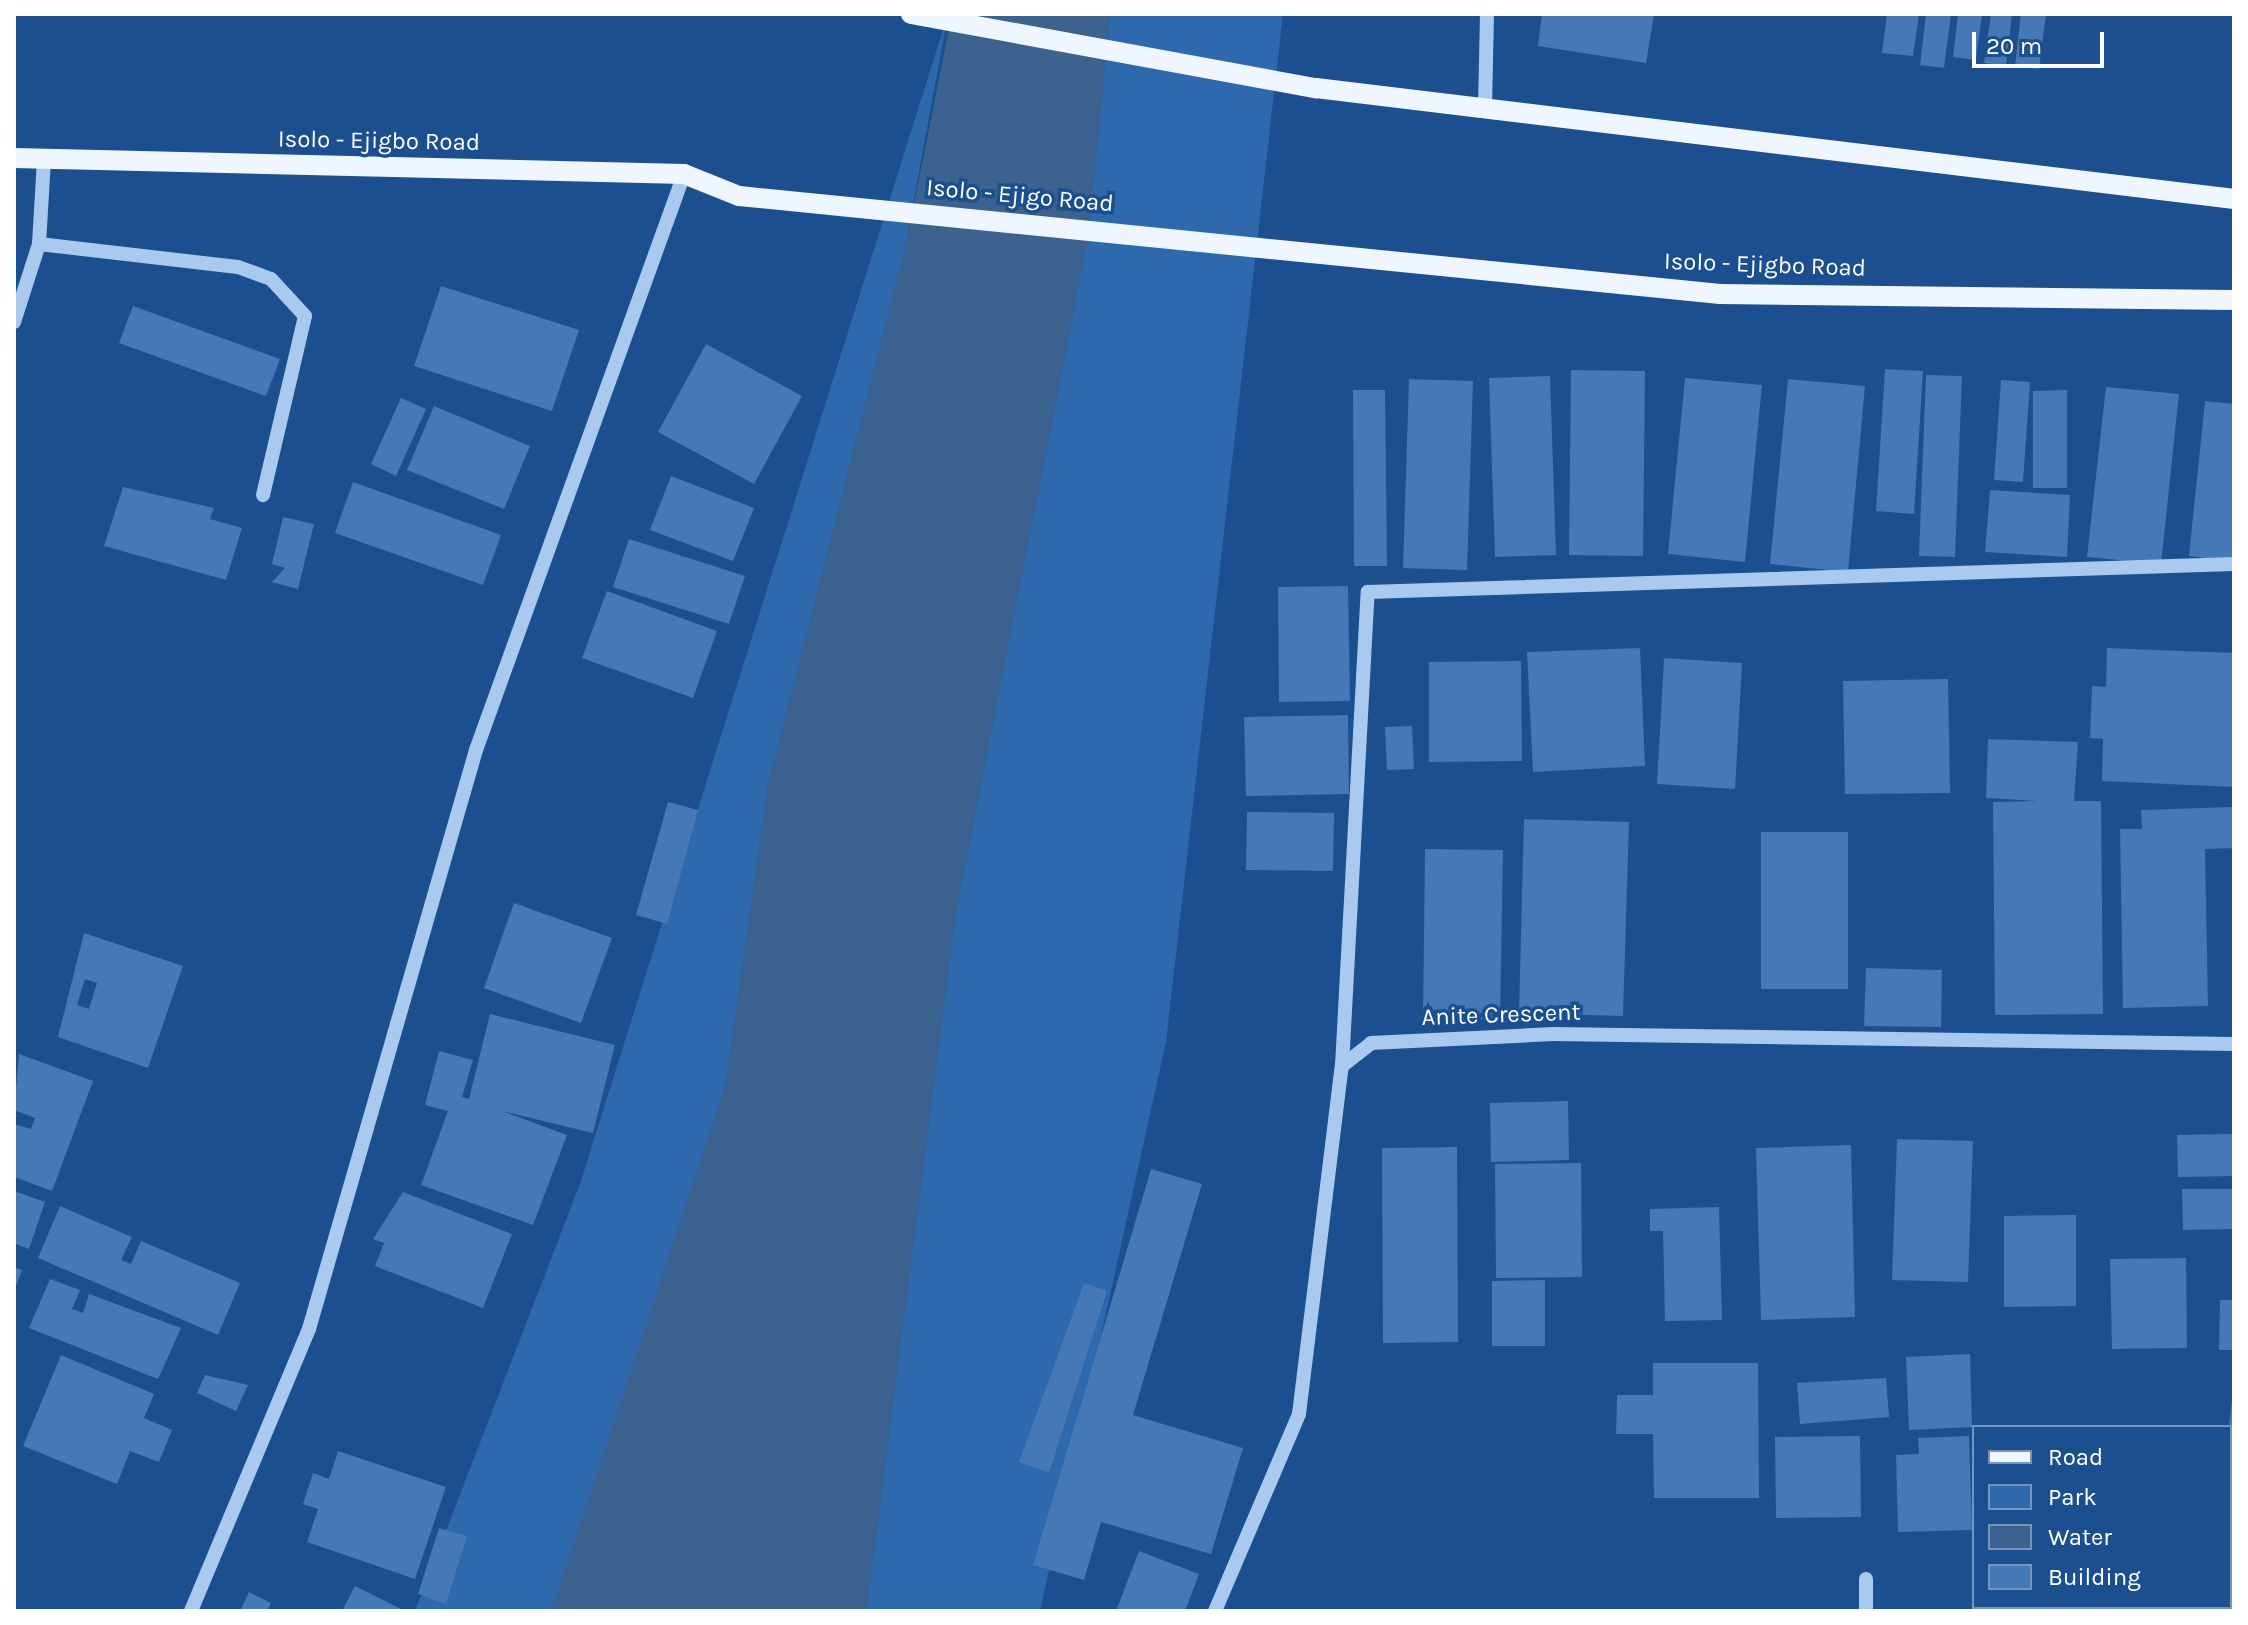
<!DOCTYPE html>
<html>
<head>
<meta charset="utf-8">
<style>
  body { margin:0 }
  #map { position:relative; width:2248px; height:1625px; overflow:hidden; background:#1b4f8f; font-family:Karla,sans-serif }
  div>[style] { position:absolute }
  .green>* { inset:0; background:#2e69ad }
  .water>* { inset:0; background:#3c6290 }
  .building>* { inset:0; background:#4478b7 }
  .minor>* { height:14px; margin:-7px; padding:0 7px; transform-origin:7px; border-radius:7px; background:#a9c9ee }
  .major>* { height:20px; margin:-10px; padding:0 10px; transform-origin:10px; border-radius:10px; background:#f0f6ff }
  span { translate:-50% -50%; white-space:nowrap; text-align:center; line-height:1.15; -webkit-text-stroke:7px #1b4f8f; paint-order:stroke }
  .street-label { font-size:24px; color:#fff }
  .frame { position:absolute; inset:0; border:16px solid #fff; pointer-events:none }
  .legend { position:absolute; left:1972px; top:1425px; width:260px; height:184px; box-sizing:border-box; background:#1b4f8f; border:2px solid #7695bc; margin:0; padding:10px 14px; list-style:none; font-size:24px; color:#fff }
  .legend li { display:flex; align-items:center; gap:16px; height:40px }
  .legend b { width:40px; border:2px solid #7695bc }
  .scale { position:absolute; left:1972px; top:32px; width:132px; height:36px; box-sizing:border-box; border:4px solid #fff; border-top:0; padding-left:10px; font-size:24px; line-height:28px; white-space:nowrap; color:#fff; -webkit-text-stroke:6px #1b4f8f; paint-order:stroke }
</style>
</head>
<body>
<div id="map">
  <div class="green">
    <i style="clip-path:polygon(948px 14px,904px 254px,768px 786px,726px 1084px,612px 1432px,552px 1611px,415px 1611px,580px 1184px)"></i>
    <i style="clip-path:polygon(1110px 14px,1283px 14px,1166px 1042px,1040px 1611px,866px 1611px,956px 910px,1088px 236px)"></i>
  </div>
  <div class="water">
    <i style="clip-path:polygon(952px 14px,1110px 14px,1088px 236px,956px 910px,866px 1611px,552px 1611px,726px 1084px,768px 786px,904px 254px)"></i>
  </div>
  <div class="building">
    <i style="clip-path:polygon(1542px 14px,1654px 14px,1646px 63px,1538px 46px)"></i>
    <i style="clip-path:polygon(1887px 14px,1919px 14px,1913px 56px,1882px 53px)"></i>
    <i style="clip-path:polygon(1926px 14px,1951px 14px,1944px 68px,1920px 65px)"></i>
    <i style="clip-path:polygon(1958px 14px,1982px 14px,1976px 60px,1953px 57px)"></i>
    <i style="clip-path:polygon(1991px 14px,2012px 14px,2006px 66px,1984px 63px)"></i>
    <i style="clip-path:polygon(2021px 14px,2046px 14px,2039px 69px,2015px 66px)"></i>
    <i style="clip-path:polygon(441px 286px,579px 330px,552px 411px,414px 366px)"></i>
    <i style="clip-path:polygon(133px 306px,280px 359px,266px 396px,119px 343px)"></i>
    <i style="clip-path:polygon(706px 344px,802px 396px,754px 484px,658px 432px)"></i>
    <i style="clip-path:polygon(1885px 369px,1923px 371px,1914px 514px,1876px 511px)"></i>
    <i style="clip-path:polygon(1571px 370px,1645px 371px,1643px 556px,1569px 555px)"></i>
    <i style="clip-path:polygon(1926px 375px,1962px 376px,1955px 557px,1919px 556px)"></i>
    <i style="clip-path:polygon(1550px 376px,1556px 555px,1495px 557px,1489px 378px)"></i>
    <i style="clip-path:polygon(1685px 378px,1762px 385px,1745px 562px,1668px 554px)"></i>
    <i style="clip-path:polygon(1409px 379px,1473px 381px,1467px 570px,1403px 568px)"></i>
    <i style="clip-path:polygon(1788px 379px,1865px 386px,1848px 572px,1770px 564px)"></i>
    <i style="clip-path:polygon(2001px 380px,2030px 382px,2023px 482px,1994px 480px)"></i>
    <i style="clip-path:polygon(2106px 387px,2179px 394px,2161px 564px,2087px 557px)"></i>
    <i style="clip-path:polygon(1353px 390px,1385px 390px,1387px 566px,1354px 566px)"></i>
    <i style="clip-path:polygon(2067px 390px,2067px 488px,2033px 488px,2033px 391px)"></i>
    <i style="clip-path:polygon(401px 398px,426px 409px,396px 476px,371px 464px)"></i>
    <i style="clip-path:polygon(2205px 401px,2234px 404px,2234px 561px,2189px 556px)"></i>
    <i style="clip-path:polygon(434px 406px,530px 446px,504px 509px,407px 470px)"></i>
    <i style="clip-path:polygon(671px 476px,754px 508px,733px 561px,650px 530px)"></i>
    <i style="clip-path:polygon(353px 482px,501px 535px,483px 585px,335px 533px)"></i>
    <i style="clip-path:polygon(123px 487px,214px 508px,210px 519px,242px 528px,226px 580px,104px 546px)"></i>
    <i style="clip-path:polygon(1990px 490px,2070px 495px,2067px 557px,1985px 552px)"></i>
    <i style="clip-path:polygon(283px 517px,314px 524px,298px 589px,272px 582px,285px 568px,272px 564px)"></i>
    <i style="clip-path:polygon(629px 539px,745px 576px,729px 624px,613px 587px)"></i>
    <i style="clip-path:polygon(1348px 586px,1350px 701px,1279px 702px,1278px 587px)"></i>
    <i style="clip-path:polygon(607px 591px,717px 631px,693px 698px,582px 658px)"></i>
    <i style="clip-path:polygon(1640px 648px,1645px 766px,1533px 772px,1527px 652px)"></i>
    <i style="clip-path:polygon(2107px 648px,2234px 653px,2234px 787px,2102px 781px,2103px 739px,2090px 738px,2092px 686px,2106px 687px)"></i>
    <i style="clip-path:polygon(1664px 658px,1742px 663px,1735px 789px,1657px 784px)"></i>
    <i style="clip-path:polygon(1521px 661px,1522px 761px,1429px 762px,1429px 662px)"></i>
    <i style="clip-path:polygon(1948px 679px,1950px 793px,1845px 794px,1843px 681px)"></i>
    <i style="clip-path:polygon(1348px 715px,1349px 794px,1246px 796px,1244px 717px)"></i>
    <i style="clip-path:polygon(1412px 726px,1414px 769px,1387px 770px,1385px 727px)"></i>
    <i style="clip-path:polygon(1988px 739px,2078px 742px,2074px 801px,2101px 801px,2103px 1014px,1995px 1015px,1993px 802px,2038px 801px,1986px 798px)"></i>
    <i style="clip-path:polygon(668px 802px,698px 810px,667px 924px,636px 915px)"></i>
    <i style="clip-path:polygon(2234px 807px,2234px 848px,2205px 849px,2208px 1006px,2123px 1008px,2120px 829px,2142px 829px,2141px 810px)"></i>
    <i style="clip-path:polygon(1247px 812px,1334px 813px,1333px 871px,1246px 870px)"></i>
    <i style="clip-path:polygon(1524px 819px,1629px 822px,1623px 1016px,1519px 1013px)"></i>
    <i style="clip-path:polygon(1761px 832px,1848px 832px,1848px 989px,1761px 989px)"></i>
    <i style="clip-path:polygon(1425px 849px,1503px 850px,1500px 1020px,1423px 1019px)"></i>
    <i style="clip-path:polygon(514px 903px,612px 938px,581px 1023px,484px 988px)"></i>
    <i style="clip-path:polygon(evenodd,84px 933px,183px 966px,148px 1068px,58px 1037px,84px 933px,85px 979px,97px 983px,89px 1009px,77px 1005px,85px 979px)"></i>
    <i style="clip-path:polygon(1866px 968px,1942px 970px,1941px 1027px,1864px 1026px)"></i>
    <i style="clip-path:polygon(490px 1014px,615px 1045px,593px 1133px,502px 1111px,567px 1135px,533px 1225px,421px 1185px,448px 1111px,425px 1105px,439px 1051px,473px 1060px,462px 1097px,469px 1099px)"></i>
    <i style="clip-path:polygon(19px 1054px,93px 1081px,52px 1191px,14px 1177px,14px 1124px,31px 1129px,35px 1118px,14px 1110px)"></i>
    <i style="clip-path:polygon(1568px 1101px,1569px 1160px,1491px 1162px,1490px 1103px)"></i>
    <i style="clip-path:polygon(2233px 1134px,2234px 1176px,2178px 1177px,2177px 1135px)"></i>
    <i style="clip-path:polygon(1897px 1139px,1973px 1141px,1968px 1282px,1892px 1280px)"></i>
    <i style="clip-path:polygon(1851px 1145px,1855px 1317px,1761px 1320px,1756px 1148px)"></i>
    <i style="clip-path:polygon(1457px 1147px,1458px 1342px,1383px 1343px,1382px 1148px)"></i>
    <i style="clip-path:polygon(1581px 1163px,1582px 1277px,1496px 1278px,1495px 1164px)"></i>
    <i style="clip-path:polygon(1151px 1169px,1202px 1184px,1133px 1415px,1243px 1448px,1211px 1554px,1101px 1522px,1084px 1580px,1033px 1565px)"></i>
    <i style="clip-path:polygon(2182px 1189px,2234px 1189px,2234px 1229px,2183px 1230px)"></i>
    <i style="clip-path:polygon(14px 1191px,45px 1202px,29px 1249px,14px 1243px)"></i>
    <i style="clip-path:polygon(403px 1192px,512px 1234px,483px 1308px,375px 1266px,384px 1243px,373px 1239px)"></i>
    <i style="clip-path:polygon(60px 1206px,132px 1237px,121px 1260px,131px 1264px,141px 1241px,240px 1283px,218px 1335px,38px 1258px)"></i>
    <i style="clip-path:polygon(1719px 1207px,1722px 1320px,1665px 1321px,1663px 1231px,1650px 1231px,1650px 1209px)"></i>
    <i style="clip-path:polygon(2076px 1215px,2076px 1306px,2004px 1307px,2004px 1216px)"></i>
    <i style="clip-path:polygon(2186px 1258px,2187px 1348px,2112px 1349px,2110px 1259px)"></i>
    <i style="clip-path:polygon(14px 1267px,22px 1270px,14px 1291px)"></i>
    <i style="clip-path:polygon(50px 1279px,80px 1290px,72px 1309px,83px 1313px,89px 1294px,181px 1328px,158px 1379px,29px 1328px)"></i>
    <i style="clip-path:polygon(1545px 1280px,1545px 1346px,1492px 1346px,1492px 1281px)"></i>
    <i style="clip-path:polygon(1084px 1283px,1107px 1291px,1049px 1473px,1019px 1462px)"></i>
    <i style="clip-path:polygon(2220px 1300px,2234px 1300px,2234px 1350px,2219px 1350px)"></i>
    <i style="clip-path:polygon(1970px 1354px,1972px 1427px,1909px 1430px,1906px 1357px)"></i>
    <i style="clip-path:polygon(61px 1355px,154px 1394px,144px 1418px,172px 1430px,159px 1462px,130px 1451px,117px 1484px,23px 1446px)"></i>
    <i style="clip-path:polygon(1653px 1363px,1758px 1363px,1759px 1498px,1654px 1498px,1653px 1434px,1616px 1434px,1617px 1395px,1653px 1395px)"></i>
    <i style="clip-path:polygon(205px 1375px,248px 1385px,236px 1411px,197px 1393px)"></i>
    <i style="clip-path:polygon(1886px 1378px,1889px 1417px,1800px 1424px,1797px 1383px)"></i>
    <i style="clip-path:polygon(2234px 1382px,2234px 1476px,2229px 1427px)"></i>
    <i style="clip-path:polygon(1860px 1436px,1861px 1517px,1776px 1518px,1775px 1437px)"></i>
    <i style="clip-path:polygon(1969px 1436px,1972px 1530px,1898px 1532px,1896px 1455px,1919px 1454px,1918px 1438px)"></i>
    <i style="clip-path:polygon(338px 1451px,446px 1487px,415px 1579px,307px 1542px,318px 1509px,303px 1504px,313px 1473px,329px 1479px)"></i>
    <i style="clip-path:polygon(439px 1528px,467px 1536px,446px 1604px,418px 1594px)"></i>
    <i style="clip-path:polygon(1139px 1551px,1199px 1574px,1185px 1611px,1116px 1611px)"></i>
    <i style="clip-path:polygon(2230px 1555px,2234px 1555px,2234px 1611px,2226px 1607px)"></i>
    <i style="clip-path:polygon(355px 1586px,405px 1611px,342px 1611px)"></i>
    <i style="clip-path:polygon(249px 1592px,271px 1603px,267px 1611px,240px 1611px)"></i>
  </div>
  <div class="minor">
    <i style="left:1485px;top:109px;width:95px;rotate:-88.8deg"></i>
    <i style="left:39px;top:244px;width:200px;rotate:6.6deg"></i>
    <i style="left:238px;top:267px;width:35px;rotate:20deg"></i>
    <i style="left:271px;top:279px;width:50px;rotate:47.4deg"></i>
    <i style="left:305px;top:316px;width:184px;rotate:103.2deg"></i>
    <i style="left:14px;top:322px;width:82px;rotate:-72.2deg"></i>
    <i style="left:39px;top:244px;width:85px;rotate:-86.6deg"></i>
    <i style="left:1342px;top:1066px;width:475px;rotate:-86.9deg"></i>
    <i style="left:1368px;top:592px;width:866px;rotate:-1.85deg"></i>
    <i style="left:1866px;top:1579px;width:32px;rotate:90deg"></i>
    <i style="left:191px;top:1611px;width:306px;rotate:-67.3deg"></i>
    <i style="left:309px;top:1329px;width:603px;rotate:-73.91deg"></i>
    <i style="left:476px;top:750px;width:612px;rotate:-70.14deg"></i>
    <i style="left:1215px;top:1611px;width:214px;rotate:-66.9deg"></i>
    <i style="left:1299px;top:1414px;width:351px;rotate:-83deg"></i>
    <i style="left:1342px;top:1066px;width:37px;rotate:-38deg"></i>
    <i style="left:1371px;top:1043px;width:182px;rotate:-2.8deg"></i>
    <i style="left:1553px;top:1034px;width:681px;rotate:0.84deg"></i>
  </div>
  <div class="major">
    <i style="left:911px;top:14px;width:412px;rotate:10.4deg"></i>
    <i style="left:1316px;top:88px;width:925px;rotate:6.89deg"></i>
    <i style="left:14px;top:158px;width:670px;rotate:1.37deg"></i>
    <i style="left:684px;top:174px;width:59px;rotate:21.8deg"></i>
    <i style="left:739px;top:196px;width:986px;rotate:5.7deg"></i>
    <i style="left:1720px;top:294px;width:514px;rotate:0.67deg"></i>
  </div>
  <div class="street-label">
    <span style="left:379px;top:141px;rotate:1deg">Isolo - Ejigbo Road</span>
    <span style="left:1020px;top:196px;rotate:5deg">Isolo - Ejigo Road</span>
    <span style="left:1765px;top:265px;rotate:2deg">Isolo - Ejigbo Road</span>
    <span style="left:1501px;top:1015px;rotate:-2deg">Anite Crescent</span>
  </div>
  <div class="frame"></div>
  <ul class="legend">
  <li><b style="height:10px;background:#f0f6ff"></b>Road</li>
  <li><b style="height:22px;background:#2e69ad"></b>Park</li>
  <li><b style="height:22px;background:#3c6290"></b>Water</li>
  <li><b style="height:22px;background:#4478b7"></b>Building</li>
  </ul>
  <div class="scale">20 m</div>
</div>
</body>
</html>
